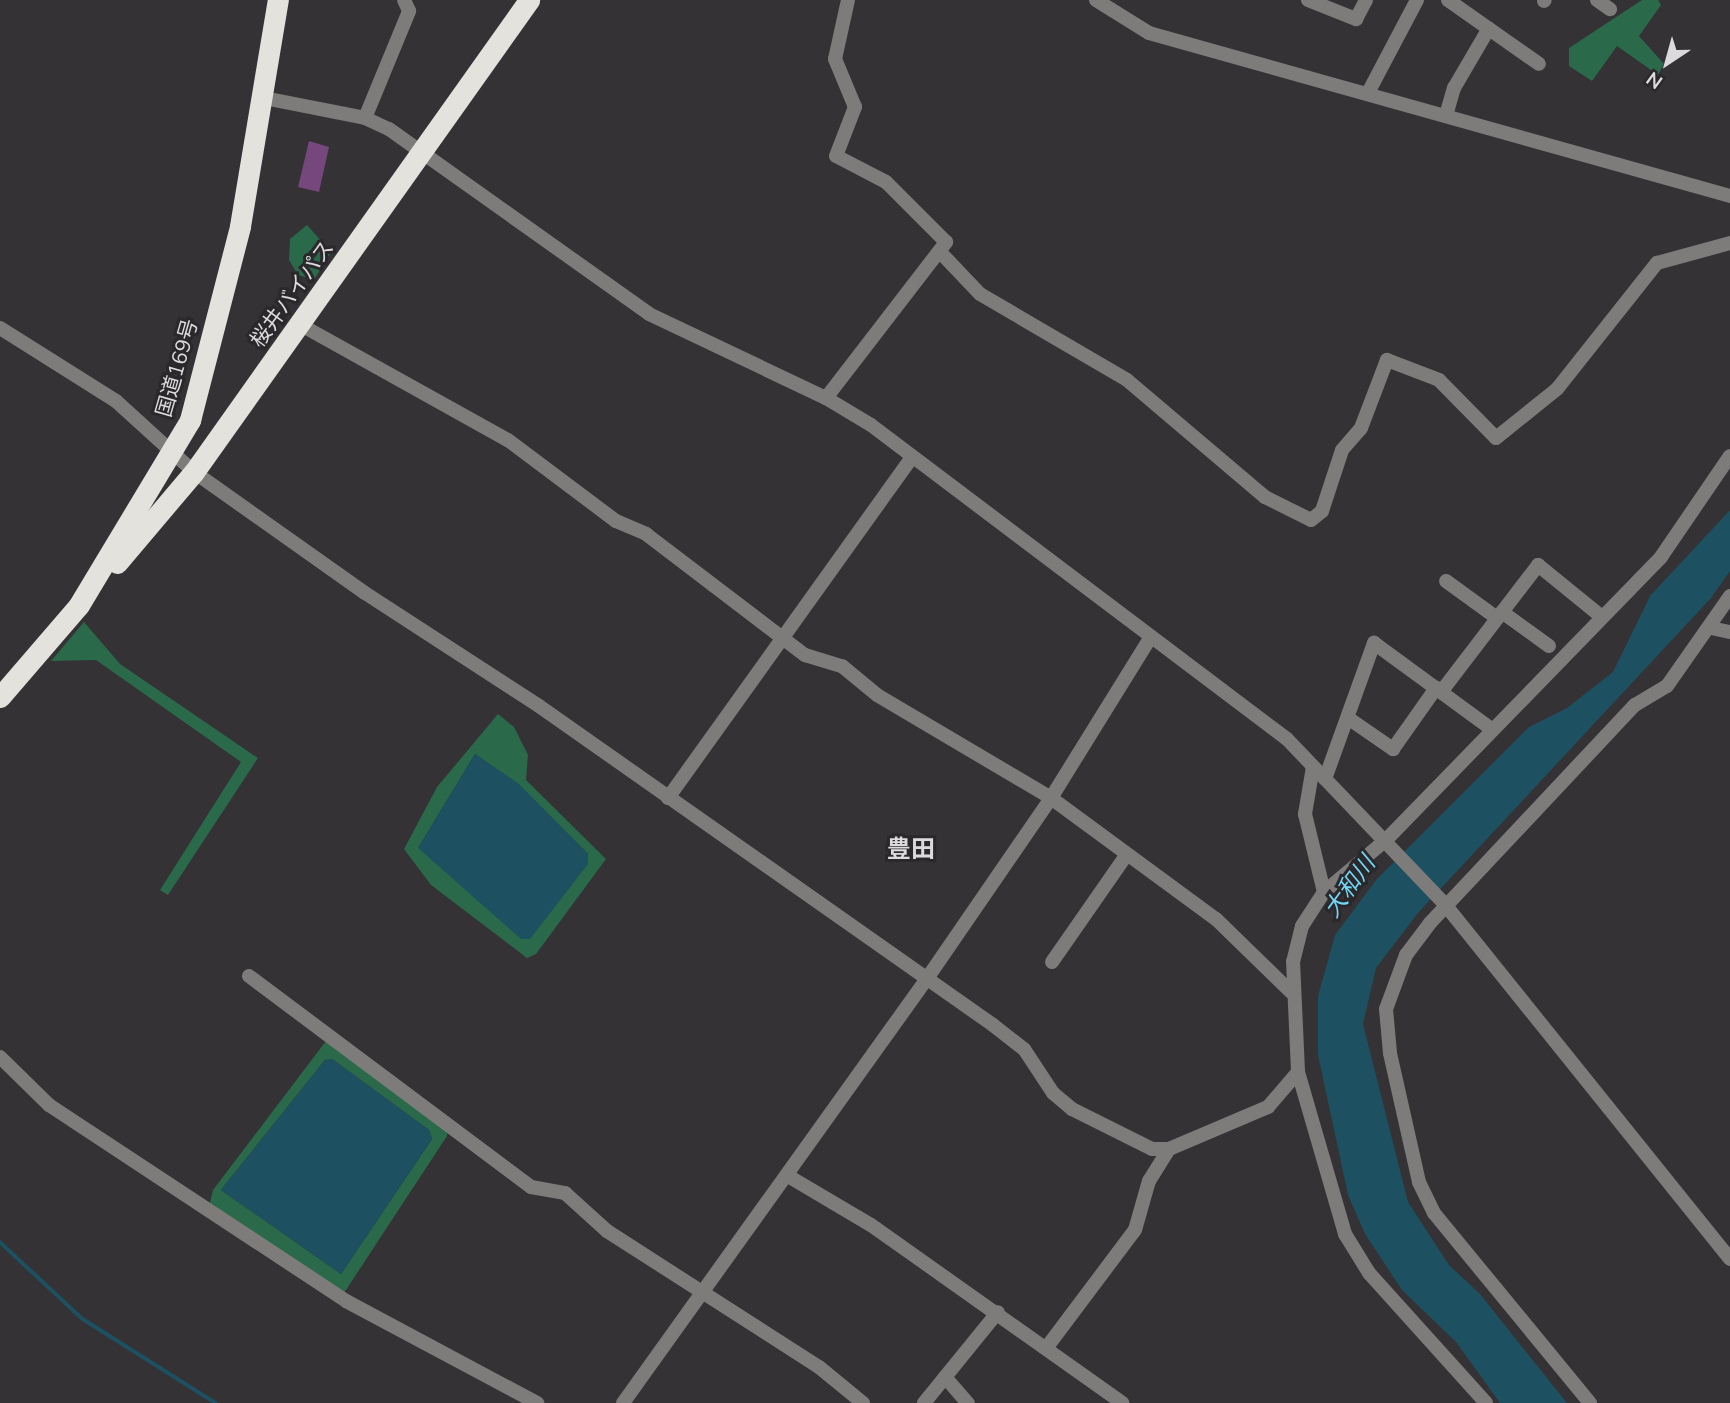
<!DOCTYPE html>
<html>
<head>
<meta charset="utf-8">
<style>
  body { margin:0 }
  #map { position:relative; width:1730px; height:1403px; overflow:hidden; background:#343235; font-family:"Nunito Sans","Noto Sans JP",sans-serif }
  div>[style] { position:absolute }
  .green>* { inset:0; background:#2a6949 }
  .water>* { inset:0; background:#1d5060 }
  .stream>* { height:3.5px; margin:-1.75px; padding:0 1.75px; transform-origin:1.75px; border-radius:1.75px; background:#1d5060 }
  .building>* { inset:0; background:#75477d }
  .minor>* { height:14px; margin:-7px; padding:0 7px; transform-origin:7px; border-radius:7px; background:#7d7c7a }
  .highway>* { height:21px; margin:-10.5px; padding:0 10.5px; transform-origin:10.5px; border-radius:10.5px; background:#e4e2dd }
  span { translate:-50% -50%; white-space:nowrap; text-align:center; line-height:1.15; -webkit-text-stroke:6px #2a282b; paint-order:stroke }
  .street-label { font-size:21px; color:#dcdadc }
  .water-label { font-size:23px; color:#72d6f7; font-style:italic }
  .quarter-label { font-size:24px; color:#dcdadc; font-weight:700 }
  .north { position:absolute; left:1632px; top:28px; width:70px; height:70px; -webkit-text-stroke:5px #2a282b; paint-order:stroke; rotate:216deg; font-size:19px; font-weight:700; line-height:28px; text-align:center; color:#dcdadc }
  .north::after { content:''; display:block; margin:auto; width:24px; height:32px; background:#dcdadc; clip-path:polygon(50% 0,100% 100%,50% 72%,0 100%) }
</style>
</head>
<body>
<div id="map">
  <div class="green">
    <i style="clip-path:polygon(1642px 0,1658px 0,1661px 5px,1639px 36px,1664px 64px,1658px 75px,1617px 46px,1592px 81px,1569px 66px,1569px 48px)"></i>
    <i style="clip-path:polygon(307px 225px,331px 252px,314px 280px,298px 275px,289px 260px,290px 239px)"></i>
    <i style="clip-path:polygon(84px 622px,120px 664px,258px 758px,168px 895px,160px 890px,241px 762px,96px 660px,51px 661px)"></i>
    <i style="clip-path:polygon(evenodd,498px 714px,514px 727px,528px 755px,526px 780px,606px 859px,536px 954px,527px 958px,431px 885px,404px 849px,437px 787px,498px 714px,475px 754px,519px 785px,588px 854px,418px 848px,475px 754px)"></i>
    <i style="clip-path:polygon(evenodd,326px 1041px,447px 1128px,447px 1136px,344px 1293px,210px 1203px,213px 1190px,326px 1041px,332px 1059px,429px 1130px,432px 1139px,341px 1274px,221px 1190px,325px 1060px,332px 1059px)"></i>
  </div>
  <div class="water">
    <i style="clip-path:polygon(1730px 510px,1730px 571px,1711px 598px,1418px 913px,1376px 968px,1363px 1024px,1408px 1202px,1449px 1265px,1480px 1294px,1567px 1403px,1500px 1403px,1456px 1342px,1402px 1290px,1365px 1234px,1348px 1195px,1318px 1055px,1318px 996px,1335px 935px,1376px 880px,1529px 727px,1567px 708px,1613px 672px,1650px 596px)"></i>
    <i style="clip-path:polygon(475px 754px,519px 784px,588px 854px,588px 864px,530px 939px,521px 939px,418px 848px)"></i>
    <i style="clip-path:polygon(332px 1059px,429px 1130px,432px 1139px,341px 1274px,221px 1190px,325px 1060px)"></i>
  </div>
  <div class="stream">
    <i style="left:0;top:1242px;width:113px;rotate:42.9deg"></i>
    <i style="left:83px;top:1319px;width:157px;rotate:32.3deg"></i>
  </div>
  <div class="building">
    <i style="clip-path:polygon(309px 141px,329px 147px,319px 192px,298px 187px)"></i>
  </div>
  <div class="minor">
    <i style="left:1096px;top:0;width:62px;rotate:31.9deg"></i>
    <i style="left:1149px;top:33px;width:603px;rotate:15.67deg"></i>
    <i style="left:1308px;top:0;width:52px;rotate:21.6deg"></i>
    <i style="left:1356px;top:19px;width:21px;rotate:-62deg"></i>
    <i style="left:1448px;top:0;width:111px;rotate:35.1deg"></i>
    <i style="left:1597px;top:0;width:16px;rotate:35deg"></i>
    <i style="left:1544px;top:1px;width:1px;rotate:-45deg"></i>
    <i style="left:1369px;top:91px;width:103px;rotate:-62.2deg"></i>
    <i style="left:259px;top:97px;width:108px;rotate:11.2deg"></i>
    <i style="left:365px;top:118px;width:26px;rotate:25deg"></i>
    <i style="left:389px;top:129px;width:319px;rotate:35.4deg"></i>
    <i style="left:649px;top:314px;width:196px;rotate:25.4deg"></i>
    <i style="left:826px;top:398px;width:52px;rotate:31deg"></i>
    <i style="left:871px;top:425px;width:521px;rotate:37.05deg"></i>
    <i style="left:1287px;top:739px;width:226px;rotate:46.3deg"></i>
    <i style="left:1443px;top:902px;width:458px;rotate:51.2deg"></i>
    <i style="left:1447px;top:112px;width:25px;rotate:-74deg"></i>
    <i style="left:1454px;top:88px;width:69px;rotate:-59.7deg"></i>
    <i style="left:365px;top:118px;width:116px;rotate:-67.6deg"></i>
    <i style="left:409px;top:11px;width:12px;rotate:-114deg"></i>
    <i style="left:940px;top:252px;width:58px;rotate:46.4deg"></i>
    <i style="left:980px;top:294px;width:170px;rotate:30.3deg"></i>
    <i style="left:1127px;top:380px;width:181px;rotate:40.3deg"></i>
    <i style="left:1265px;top:497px;width:51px;rotate:26.6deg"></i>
    <i style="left:1311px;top:520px;width:14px;rotate:-39deg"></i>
    <i style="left:1322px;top:511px;width:64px;rotate:-71.8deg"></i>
    <i style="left:1342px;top:450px;width:29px;rotate:-49deg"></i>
    <i style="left:1361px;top:428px;width:73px;rotate:-69.1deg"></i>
    <i style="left:1387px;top:360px;width:56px;rotate:21deg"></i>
    <i style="left:1439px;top:380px;width:81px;rotate:45.5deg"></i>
    <i style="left:1496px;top:438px;width:78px;rotate:-38.8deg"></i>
    <i style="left:1557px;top:389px;width:161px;rotate:-51.6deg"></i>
    <i style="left:1657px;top:263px;width:76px;rotate:-15.3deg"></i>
    <i style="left:301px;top:325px;width:237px;rotate:29.1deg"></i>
    <i style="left:508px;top:440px;width:135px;rotate:36.9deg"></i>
    <i style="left:616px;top:521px;width:33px;rotate:23deg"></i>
    <i style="left:646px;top:534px;width:200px;rotate:37.3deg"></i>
    <i style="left:805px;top:655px;width:39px;rotate:17deg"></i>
    <i style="left:842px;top:666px;width:45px;rotate:39.6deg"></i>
    <i style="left:877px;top:695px;width:202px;rotate:30.6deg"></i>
    <i style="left:1051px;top:798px;width:205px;rotate:36.3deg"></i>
    <i style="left:1216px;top:919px;width:105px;rotate:44.2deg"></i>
    <i style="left:0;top:328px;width:137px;rotate:32.2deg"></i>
    <i style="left:116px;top:401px;width:105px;rotate:42.3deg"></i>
    <i style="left:194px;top:472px;width:209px;rotate:35.3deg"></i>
    <i style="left:365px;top:593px;width:207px;rotate:33deg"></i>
    <i style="left:539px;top:706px;width:555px;rotate:35.09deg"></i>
    <i style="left:993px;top:1025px;width:39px;rotate:38deg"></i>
    <i style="left:1024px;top:1049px;width:53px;rotate:56.6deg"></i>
    <i style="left:1053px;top:1093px;width:25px;rotate:40deg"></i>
    <i style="left:1072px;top:1109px;width:89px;rotate:26.6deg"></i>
    <i style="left:1152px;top:1149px;width:17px"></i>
    <i style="left:1169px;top:1149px;width:108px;rotate:-23deg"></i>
    <i style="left:1268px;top:1107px;width:46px;rotate:-49.4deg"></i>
    <i style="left:826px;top:398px;width:197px;rotate:-52.4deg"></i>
    <i style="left:946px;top:242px;width:85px;rotate:-135deg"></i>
    <i style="left:886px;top:182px;width:56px;rotate:-152.5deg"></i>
    <i style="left:836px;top:156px;width:53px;rotate:-68.8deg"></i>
    <i style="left:855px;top:107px;width:52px;rotate:-112.6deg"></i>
    <i style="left:835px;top:59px;width:60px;rotate:-77.6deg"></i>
    <i style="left:1446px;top:581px;width:63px;rotate:36deg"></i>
    <i style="left:1502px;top:612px;width:58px;rotate:35.9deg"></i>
    <i style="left:1711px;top:628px;width:19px;rotate:12deg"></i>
    <i style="left:1441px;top:692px;width:160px;rotate:-52.6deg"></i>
    <i style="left:1538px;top:565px;width:82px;rotate:39.1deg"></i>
    <i style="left:1348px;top:718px;width:55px;rotate:34.6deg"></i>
    <i style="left:1393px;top:749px;width:75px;rotate:-54.8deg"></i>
    <i style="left:1313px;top:767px;width:48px;rotate:99.7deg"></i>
    <i style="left:1305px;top:814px;width:80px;rotate:76.3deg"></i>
    <i style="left:1324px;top:892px;width:40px;rotate:122.9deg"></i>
    <i style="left:1302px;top:926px;width:36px;rotate:104deg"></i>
    <i style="left:1293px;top:961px;width:111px;rotate:87.4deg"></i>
    <i style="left:1298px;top:1072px;width:169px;rotate:73.8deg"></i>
    <i style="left:1345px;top:1234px;width:46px;rotate:58.4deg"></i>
    <i style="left:1369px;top:1273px;width:175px;rotate:48deg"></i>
    <i style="left:1325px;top:779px;width:145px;rotate:-70.2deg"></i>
    <i style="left:1374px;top:643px;width:147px;rotate:36.2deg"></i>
    <i style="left:668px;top:798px;width:419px;rotate:-54.4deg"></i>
    <i style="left:1324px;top:892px;width:81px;rotate:-40deg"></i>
    <i style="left:1386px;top:840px;width:395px;rotate:-45.8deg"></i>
    <i style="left:1661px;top:557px;width:122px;rotate:-55.7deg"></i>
    <i style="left:1052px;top:962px;width:131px;rotate:-55.2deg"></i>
    <i style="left:249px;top:976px;width:352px;rotate:36.8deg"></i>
    <i style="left:531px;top:1187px;width:35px;rotate:10deg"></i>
    <i style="left:565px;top:1193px;width:57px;rotate:42.1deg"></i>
    <i style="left:607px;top:1231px;width:252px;rotate:32.7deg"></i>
    <i style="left:819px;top:1367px;width:57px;rotate:39.3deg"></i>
    <i style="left:0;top:1057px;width:69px;rotate:44.4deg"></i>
    <i style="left:49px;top:1105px;width:356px;rotate:33.4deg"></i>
    <i style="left:346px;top:1301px;width:217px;rotate:28.1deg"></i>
    <i style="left:788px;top:1176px;width:96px;rotate:30.6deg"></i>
    <i style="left:871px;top:1225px;width:308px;rotate:35.3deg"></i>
    <i style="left:1047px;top:1347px;width:146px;rotate:-53.1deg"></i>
    <i style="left:1135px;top:1230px;width:51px;rotate:-74.1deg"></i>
    <i style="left:1149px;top:1181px;width:38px;rotate:-58deg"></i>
    <i style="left:945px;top:1377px;width:35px;rotate:49deg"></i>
    <i style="left:623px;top:1403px;width:520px;rotate:-54.39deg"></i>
    <i style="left:926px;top:980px;width:221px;rotate:-55.5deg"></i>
    <i style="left:1051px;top:798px;width:186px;rotate:-58.2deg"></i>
    <i style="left:924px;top:1403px;width:117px;rotate:-50.9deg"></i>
    <i style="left:1590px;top:1403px;width:246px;rotate:-129.4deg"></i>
    <i style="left:1434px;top:1213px;width:34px;rotate:-116deg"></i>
    <i style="left:1419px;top:1182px;width:132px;rotate:-102.7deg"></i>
    <i style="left:1390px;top:1053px;width:44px;rotate:-95.2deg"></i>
    <i style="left:1386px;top:1009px;width:58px;rotate:-69.7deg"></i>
    <i style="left:1406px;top:955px;width:40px;rotate:-53deg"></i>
    <i style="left:1430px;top:923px;width:299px;rotate:-46.8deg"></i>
    <i style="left:1635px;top:705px;width:37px;rotate:-31deg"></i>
    <i style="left:1667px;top:686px;width:110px;rotate:-55deg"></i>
  </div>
  <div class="highway">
    <i style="left:117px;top:563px;width:119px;rotate:-49.8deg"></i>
    <i style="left:194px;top:472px;width:579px;rotate:-54.63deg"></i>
    <i style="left:0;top:697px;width:121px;rotate:-49.3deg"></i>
    <i style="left:79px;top:605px;width:216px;rotate:-59deg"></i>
    <i style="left:190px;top:420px;width:200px;rotate:-75.5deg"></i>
    <i style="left:240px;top:226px;width:229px;rotate:-80.5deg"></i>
  </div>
  <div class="street-label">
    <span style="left:292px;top:294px;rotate:-54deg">桜井バイパス</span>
    <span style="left:177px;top:368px;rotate:-74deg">国道169号</span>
  </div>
  <div class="water-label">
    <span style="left:1350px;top:887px;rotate:-54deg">大和川</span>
  </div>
  <div class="quarter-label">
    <span style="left:911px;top:850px">豊田</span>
  </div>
  <div class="north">N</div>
</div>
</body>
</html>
